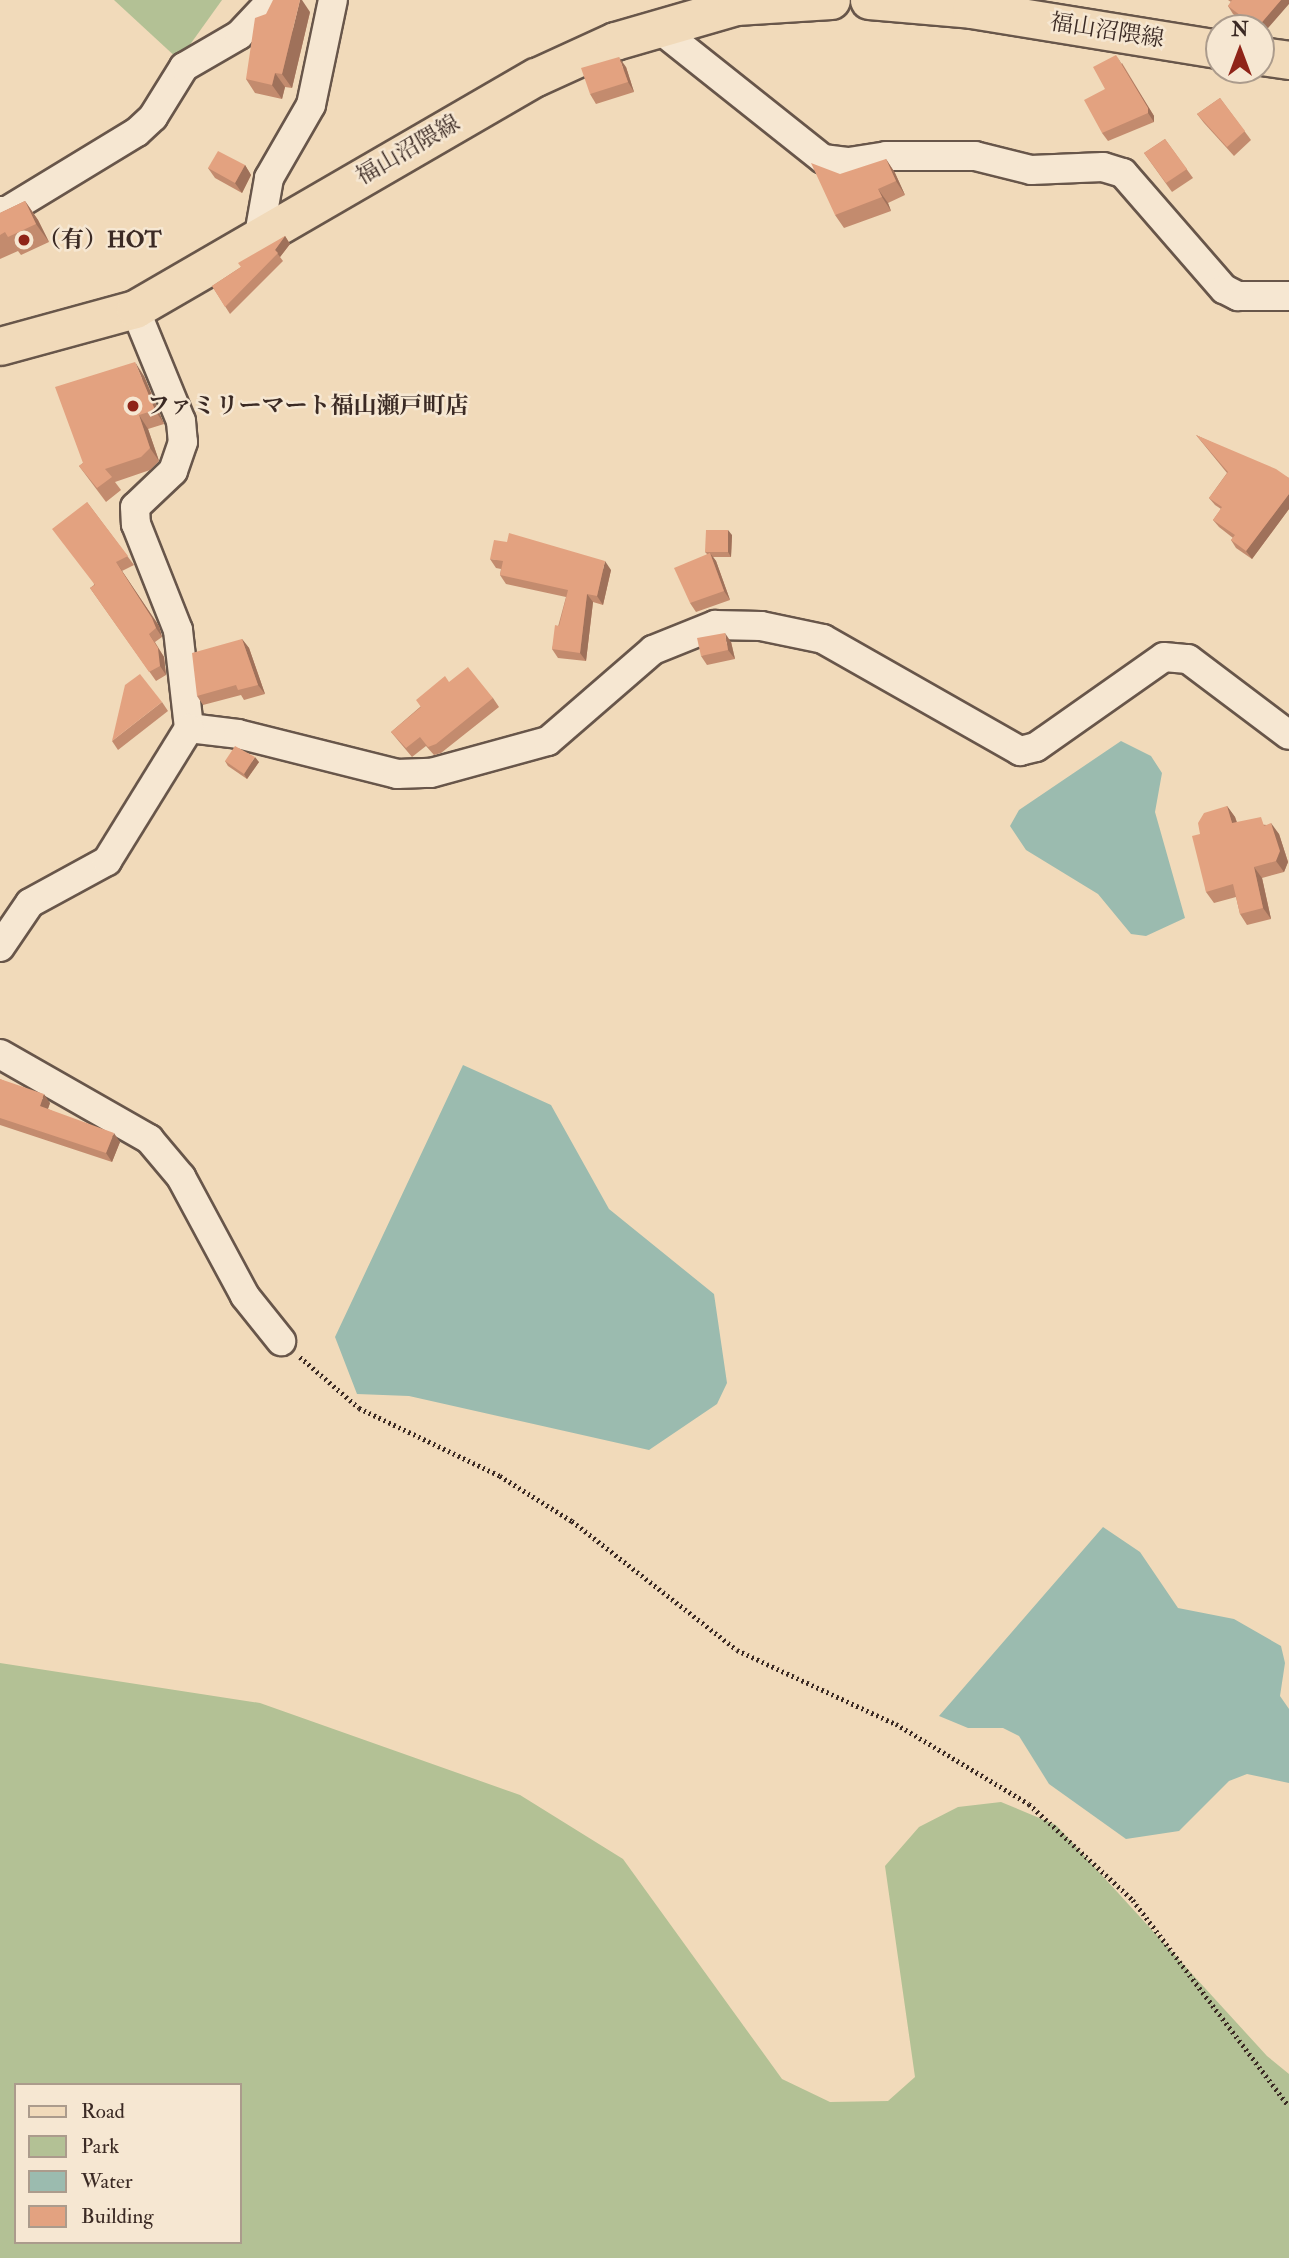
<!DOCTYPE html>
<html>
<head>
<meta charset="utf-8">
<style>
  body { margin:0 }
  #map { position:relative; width:1289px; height:2258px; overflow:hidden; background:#f1daba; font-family:"IM FELL Double Pica","Noto Serif JP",serif }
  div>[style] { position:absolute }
  .green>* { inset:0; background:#b3c195 }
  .water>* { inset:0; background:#9bbbaf }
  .path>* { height:4.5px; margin-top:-2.25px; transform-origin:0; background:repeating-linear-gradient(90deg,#3b2a24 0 2px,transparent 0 5.5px) }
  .roads { filter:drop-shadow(2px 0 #68564a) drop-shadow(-2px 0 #68564a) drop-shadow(0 2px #68564a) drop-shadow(0 -2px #68564a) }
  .minor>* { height:28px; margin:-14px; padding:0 14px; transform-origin:14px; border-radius:14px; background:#f6e7d2 }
  .major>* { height:37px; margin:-18.5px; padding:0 18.5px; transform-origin:18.5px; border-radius:18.5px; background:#f1daba }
  .wall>* { inset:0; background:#c38b6e }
  .shaded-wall>* { inset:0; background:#9f715a }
  .building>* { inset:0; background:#e3a280 }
  .dots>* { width:19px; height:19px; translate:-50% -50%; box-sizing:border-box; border:4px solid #f6e7d2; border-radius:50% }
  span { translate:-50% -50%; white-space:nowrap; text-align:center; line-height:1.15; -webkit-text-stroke:5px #f6e7d2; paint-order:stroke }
  .street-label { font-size:23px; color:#3b2a24 }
  .poi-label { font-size:23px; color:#3b2a24; font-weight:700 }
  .left { translate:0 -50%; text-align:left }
  .legend { position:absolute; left:14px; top:2083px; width:228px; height:161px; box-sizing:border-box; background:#f6e7d2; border:2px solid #ab9b8c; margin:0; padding:9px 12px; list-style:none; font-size:21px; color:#3b2a24 }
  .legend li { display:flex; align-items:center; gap:14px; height:35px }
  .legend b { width:35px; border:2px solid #ab9b8c }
  .north { position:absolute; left:1205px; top:14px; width:70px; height:70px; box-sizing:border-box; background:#f6e7d2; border:2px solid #ab9b8c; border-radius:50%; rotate:0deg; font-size:19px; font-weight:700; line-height:28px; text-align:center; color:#3b2a24 }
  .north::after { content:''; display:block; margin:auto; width:24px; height:32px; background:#8f2418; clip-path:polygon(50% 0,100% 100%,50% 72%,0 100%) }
</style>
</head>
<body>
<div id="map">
  <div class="green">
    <i style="clip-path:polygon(114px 0,222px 0,179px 60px)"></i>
    <i style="clip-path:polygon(evenodd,0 1663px,260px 1703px,520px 1795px,623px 1859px,782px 2079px,830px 2102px,888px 2101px,915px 2077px,885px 1866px,919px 1827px,958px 1807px,1001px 1802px,1056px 1825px,1267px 2056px,1289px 2074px,1289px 2258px,0 2258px,0 1663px,16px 2085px,240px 2085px,240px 2242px,16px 2242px,16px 2085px)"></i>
  </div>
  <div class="water">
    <i style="clip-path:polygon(1121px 741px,1151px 756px,1162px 773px,1155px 812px,1185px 918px,1146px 936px,1131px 934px,1098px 894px,1026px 850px,1010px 826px,1019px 810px)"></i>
    <i style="clip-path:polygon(463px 1065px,551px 1105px,609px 1209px,714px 1294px,727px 1383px,717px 1404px,649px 1450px,409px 1396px,357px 1394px,335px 1337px)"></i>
    <i style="clip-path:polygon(1103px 1527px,1140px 1552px,1178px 1608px,1234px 1619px,1281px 1646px,1285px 1663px,1280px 1696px,1289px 1709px,1289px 1783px,1247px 1774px,1229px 1781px,1179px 1831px,1126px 1839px,1049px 1784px,1019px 1736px,1003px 1728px,968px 1728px,939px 1716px)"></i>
  </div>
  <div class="path">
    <i style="left:300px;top:1357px;width:78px;rotate:40.8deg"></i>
    <i style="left:359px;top:1408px;width:157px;rotate:25.7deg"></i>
    <i style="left:500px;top:1476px;width:85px;rotate:32deg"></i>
    <i style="left:572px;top:1521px;width:209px;rotate:38deg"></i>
    <i style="left:737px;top:1650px;width:175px;rotate:25deg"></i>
    <i style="left:896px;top:1724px;width:155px;rotate:31deg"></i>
    <i style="left:1029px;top:1804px;width:142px;rotate:42.7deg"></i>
    <i style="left:1133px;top:1900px;width:258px;rotate:52.9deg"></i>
  </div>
  <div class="roads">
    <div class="minor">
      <i style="left:657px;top:27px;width:212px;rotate:38.5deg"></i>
      <i style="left:823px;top:159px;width:26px;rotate:7deg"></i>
      <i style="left:849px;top:162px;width:37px;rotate:-9deg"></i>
      <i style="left:886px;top:156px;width:89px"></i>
      <i style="left:975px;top:156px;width:58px;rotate:14deg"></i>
      <i style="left:1031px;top:170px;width:72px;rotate:-2.4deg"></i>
      <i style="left:1103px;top:167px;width:21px;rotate:17deg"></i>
      <i style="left:1123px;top:173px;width:154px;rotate:49deg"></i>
      <i style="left:1224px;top:289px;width:16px;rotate:27deg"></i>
      <i style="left:1238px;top:296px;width:51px"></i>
      <i style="left:0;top:211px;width:7px"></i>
      <i style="left:7px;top:211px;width:152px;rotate:-31.3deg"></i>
      <i style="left:137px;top:132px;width:22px;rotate:-43deg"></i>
      <i style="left:153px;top:117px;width:59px;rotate:-58.2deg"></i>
      <i style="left:184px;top:67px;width:64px;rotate:-30.2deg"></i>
      <i style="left:239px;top:35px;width:48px;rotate:-46.7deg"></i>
      <i style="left:259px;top:235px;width:58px;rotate:-80deg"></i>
      <i style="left:269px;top:178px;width:84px;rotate:-60.1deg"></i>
      <i style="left:311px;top:105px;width:107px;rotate:-78.2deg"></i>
      <i style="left:135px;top:309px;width:121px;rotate:67.7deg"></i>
      <i style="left:181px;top:421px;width:21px;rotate:85deg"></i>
      <i style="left:183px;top:442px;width:31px;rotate:109deg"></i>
      <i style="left:173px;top:471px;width:52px;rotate:136.5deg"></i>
      <i style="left:135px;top:507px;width:17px;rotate:87deg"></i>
      <i style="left:136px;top:524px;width:114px;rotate:68.4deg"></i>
      <i style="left:178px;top:630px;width:99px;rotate:83.6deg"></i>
      <i style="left:189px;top:728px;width:49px;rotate:7deg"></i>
      <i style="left:238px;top:734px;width:164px;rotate:14.1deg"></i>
      <i style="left:397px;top:774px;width:34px;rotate:-2deg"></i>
      <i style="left:431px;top:773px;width:121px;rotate:-15.3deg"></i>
      <i style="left:548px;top:741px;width:139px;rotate:-40.9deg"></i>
      <i style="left:653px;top:650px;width:67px;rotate:-22deg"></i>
      <i style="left:715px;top:625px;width:46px;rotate:1.2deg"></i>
      <i style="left:761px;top:626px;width:63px;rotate:11.8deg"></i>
      <i style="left:823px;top:639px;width:227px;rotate:29.6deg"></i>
      <i style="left:1020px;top:751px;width:16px;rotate:-14deg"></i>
      <i style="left:1036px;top:747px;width:156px;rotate:-35.1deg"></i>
      <i style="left:1164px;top:657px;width:24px;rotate:5deg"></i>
      <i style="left:1188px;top:659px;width:126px;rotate:37deg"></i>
      <i style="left:0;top:947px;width:53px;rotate:-55.7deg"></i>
      <i style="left:30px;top:903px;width:88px;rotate:-28.6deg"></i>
      <i style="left:107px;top:861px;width:156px;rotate:-58.3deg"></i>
      <i style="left:0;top:1054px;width:172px;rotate:29.7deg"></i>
      <i style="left:149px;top:1139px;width:50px;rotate:49.9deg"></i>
      <i style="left:181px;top:1177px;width:135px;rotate:61.7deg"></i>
      <i style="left:245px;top:1296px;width:58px;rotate:51.3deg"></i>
    </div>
    <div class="major">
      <i style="left:869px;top:0;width:102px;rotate:5deg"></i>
      <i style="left:971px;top:9px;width:251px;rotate:9.2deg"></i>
      <i style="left:1261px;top:56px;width:28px;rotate:8deg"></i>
      <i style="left:0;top:346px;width:140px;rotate:-15.3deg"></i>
      <i style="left:135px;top:309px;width:463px;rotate:-30.1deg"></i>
      <i style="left:536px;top:77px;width:87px;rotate:-24.5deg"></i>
      <i style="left:615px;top:41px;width:126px;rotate:-16.1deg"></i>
      <i style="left:736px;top:6px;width:95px;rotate:-3.6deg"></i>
    </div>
  </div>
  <div class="wall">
    <i style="clip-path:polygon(1228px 0,1289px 0,1262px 35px,1261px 34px,1261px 28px,1252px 28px,1233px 14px,1228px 6px,1231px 2px)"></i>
    <i style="clip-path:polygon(310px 12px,292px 88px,285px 87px,282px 99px,255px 93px,246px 79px)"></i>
    <i style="clip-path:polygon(1122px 63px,1154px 116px,1154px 122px,1108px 141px,1102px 133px,1105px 89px)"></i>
    <i style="clip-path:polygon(626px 67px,634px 92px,596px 104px,590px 94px)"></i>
    <i style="clip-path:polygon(1220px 98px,1251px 140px,1234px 156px,1204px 123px,1197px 114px)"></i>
    <i style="clip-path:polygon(1165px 139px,1193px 178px,1172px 192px,1144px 153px)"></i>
    <i style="clip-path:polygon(886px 159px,895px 173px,905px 195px,888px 203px,891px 211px,844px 228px,835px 215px)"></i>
    <i style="clip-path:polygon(245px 165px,251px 175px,242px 193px,215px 178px,208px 168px)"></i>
    <i style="clip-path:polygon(25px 201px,38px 220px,49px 242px,21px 255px,18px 251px,0 259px,0 213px)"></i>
    <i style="clip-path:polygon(285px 236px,290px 244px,280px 257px,283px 261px,230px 314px,212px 286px,241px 267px)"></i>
    <i style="clip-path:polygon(144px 376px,164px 424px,148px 429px,159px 461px,150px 470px,115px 482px,121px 490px,106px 502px,79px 466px,83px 463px)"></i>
    <i style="clip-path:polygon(1196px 435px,1289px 478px,1289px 509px,1252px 559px,1236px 548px,1231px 540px,1233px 538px,1219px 527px,1213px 520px,1221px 509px,1215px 505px,1209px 498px,1227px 473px)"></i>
    <i style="clip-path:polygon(87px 502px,134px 565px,122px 571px,159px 626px,162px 637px,155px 642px,164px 657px,166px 675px,156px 681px,90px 588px,94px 585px)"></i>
    <i style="clip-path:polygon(732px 535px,731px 557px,713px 557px,716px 561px,730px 600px,696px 612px,690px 603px,707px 554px,705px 552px)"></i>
    <i style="clip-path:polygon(490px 559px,611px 570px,603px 605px,593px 602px,586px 661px,558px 658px,552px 649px,566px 597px,506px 584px,500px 575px,501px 569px,496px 568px)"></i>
    <i style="clip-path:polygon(242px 639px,249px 648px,265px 694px,244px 700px,241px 695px,203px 705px,197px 696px)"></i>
    <i style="clip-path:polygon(731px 642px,735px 659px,707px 665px,701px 656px)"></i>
    <i style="clip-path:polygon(449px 682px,493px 698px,499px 707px,441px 753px,434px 755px,426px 746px,412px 757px,391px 732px)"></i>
    <i style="clip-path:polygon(162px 702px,168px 711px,118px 750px,112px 741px)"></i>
    <i style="clip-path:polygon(225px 761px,259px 762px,247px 779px,228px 766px)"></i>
    <i style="clip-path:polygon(1227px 806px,1235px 817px,1237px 822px,1267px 825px,1279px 834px,1288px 862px,1284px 872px,1262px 878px,1271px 919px,1247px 925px,1240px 914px,1236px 897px,1214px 903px,1206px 892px,1200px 834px)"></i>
    <i style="clip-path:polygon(0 1079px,50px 1103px,48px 1109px,120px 1142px,112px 1162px,0 1125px)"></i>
  </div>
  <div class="shaded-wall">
    <i style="clip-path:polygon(300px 0,302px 0,310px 12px,292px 88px,282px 74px)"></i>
    <i style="clip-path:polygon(1281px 0,1289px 0,1289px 4px,1262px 35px,1261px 33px,1261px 28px,1257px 28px)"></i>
    <i style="clip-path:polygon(1116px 55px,1154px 116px,1154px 122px,1148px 113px)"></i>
    <i style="clip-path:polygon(619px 57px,626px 67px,634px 92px,628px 82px)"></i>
    <i style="clip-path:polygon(275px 73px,285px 87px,282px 99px,272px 85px)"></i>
    <i style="clip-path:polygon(886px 159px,895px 173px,905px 195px,896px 181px)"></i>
    <i style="clip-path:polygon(245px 165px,251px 175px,242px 193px,235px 183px)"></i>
    <i style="clip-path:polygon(878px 189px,888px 203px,891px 211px,882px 197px)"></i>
    <i style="clip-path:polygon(25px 201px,38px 220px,49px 242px,36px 224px)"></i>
    <i style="clip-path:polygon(285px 236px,290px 244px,280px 257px,275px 250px)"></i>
    <i style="clip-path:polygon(135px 362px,144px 376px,164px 424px,155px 410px)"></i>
    <i style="clip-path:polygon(139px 415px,148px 429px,159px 461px,150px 448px)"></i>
    <i style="clip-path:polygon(1289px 494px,1289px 509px,1252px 559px,1246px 551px)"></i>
    <i style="clip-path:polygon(728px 530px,732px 535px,731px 557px,728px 552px)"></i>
    <i style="clip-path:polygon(710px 553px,716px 561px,730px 600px,724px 591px)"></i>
    <i style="clip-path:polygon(605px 561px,611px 570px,603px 605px,597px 596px)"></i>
    <i style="clip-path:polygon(116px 562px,159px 626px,162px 637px,156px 628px)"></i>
    <i style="clip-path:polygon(587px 594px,593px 602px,586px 661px,580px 653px)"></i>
    <i style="clip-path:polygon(725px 633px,731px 642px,735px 659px,728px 650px)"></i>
    <i style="clip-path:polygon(149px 634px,164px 657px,166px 675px,160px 666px)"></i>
    <i style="clip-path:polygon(242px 639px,249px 648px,265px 694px,258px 685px)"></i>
    <i style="clip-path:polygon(255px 757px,259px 762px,247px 779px,244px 774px)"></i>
    <i style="clip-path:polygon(1227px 806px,1235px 817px,1240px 834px,1232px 823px)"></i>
    <i style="clip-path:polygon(1271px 823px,1279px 834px,1288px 862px,1284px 872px,1276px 861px)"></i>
    <i style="clip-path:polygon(1254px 867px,1262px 878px,1271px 919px,1263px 908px)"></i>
    <i style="clip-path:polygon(44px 1094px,50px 1103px,46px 1114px,40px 1106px)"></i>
    <i style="clip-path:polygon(114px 1133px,120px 1142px,112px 1162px,106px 1153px)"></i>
  </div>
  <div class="building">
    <i style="clip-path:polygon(273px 0,300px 0,282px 74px,275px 73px,272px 85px,246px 79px,255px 18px,266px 14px)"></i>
    <i style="clip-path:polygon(1232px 0,1281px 0,1257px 28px,1228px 6px)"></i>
    <i style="clip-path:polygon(1116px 55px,1148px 108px,1148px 113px,1102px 133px,1084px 100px,1105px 89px,1093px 67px)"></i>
    <i style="clip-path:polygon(619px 57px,628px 82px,590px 94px,581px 68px)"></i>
    <i style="clip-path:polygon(1220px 98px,1245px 131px,1227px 147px,1197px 114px)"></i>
    <i style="clip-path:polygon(1165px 139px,1187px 169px,1166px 183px,1144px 153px)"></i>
    <i style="clip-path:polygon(218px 151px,245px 165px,235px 183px,208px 168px)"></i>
    <i style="clip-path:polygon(886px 159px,896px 181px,878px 189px,882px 197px,835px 215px,811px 163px,840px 174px)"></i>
    <i style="clip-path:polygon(25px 201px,36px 224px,8px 237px,5px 232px,0 235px,0 213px)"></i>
    <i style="clip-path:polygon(285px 236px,275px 250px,278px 253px,225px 307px,212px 286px,241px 267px,238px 263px)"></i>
    <i style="clip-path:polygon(135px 362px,155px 410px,139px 415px,150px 448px,141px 457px,105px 469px,112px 477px,97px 488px,79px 466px,83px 463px,55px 387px)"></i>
    <i style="clip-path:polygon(1196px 435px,1276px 469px,1289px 478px,1289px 494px,1246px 551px,1231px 540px,1235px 535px,1213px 520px,1222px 507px,1209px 498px,1228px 472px)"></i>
    <i style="clip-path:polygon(87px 502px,128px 556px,116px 562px,152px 618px,156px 628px,149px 634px,158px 648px,160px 666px,149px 672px,90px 588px,95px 585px,52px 529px)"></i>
    <i style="clip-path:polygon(706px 530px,728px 530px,728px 552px,705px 552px)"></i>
    <i style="clip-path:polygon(509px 533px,605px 561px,597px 596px,587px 594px,580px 653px,552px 649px,555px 625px,559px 626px,568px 590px,500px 575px,503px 561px,490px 559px,494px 540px,507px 542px)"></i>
    <i style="clip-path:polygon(710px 553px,724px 591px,690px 603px,674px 568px)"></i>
    <i style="clip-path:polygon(725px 633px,728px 650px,701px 656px,697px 638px)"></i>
    <i style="clip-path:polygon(242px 639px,258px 685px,238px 690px,236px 685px,197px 696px,192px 653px)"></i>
    <i style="clip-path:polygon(468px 667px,493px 698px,436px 744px,428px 747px,420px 737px,406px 748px,391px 732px,421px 707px,416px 700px,445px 676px,449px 682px)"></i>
    <i style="clip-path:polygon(140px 674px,162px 702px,112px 741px,125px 685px)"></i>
    <i style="clip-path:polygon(235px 746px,255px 757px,244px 774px,225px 761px)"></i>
    <i style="clip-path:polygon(1227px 806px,1232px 823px,1261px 817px,1264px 826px,1271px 823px,1280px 851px,1276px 861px,1254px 867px,1263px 908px,1240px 914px,1233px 884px,1206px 892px,1192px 836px,1200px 834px,1198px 823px,1204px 813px)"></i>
    <i style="clip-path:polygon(0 1079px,44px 1094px,40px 1106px,114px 1133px,106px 1153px,0 1118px)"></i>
  </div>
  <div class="dots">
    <i style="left:24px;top:240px;background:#8f2418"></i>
    <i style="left:133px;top:406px;background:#8f2418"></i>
  </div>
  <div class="street-label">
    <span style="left:1107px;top:31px;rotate:9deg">福山沼隈線</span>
    <span style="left:408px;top:150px;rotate:-30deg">福山沼隈線</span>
  </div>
  <div class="poi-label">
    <span class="left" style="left:38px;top:240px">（有）HOT</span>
    <span class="left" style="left:147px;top:406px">ファミリーマート福山瀬戸町店</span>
  </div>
  <ul class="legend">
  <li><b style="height:9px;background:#f1daba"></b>Road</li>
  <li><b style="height:19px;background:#b3c195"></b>Park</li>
  <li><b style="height:19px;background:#9bbbaf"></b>Water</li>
  <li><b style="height:19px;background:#e3a280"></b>Building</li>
  </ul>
  <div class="north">N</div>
</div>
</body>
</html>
